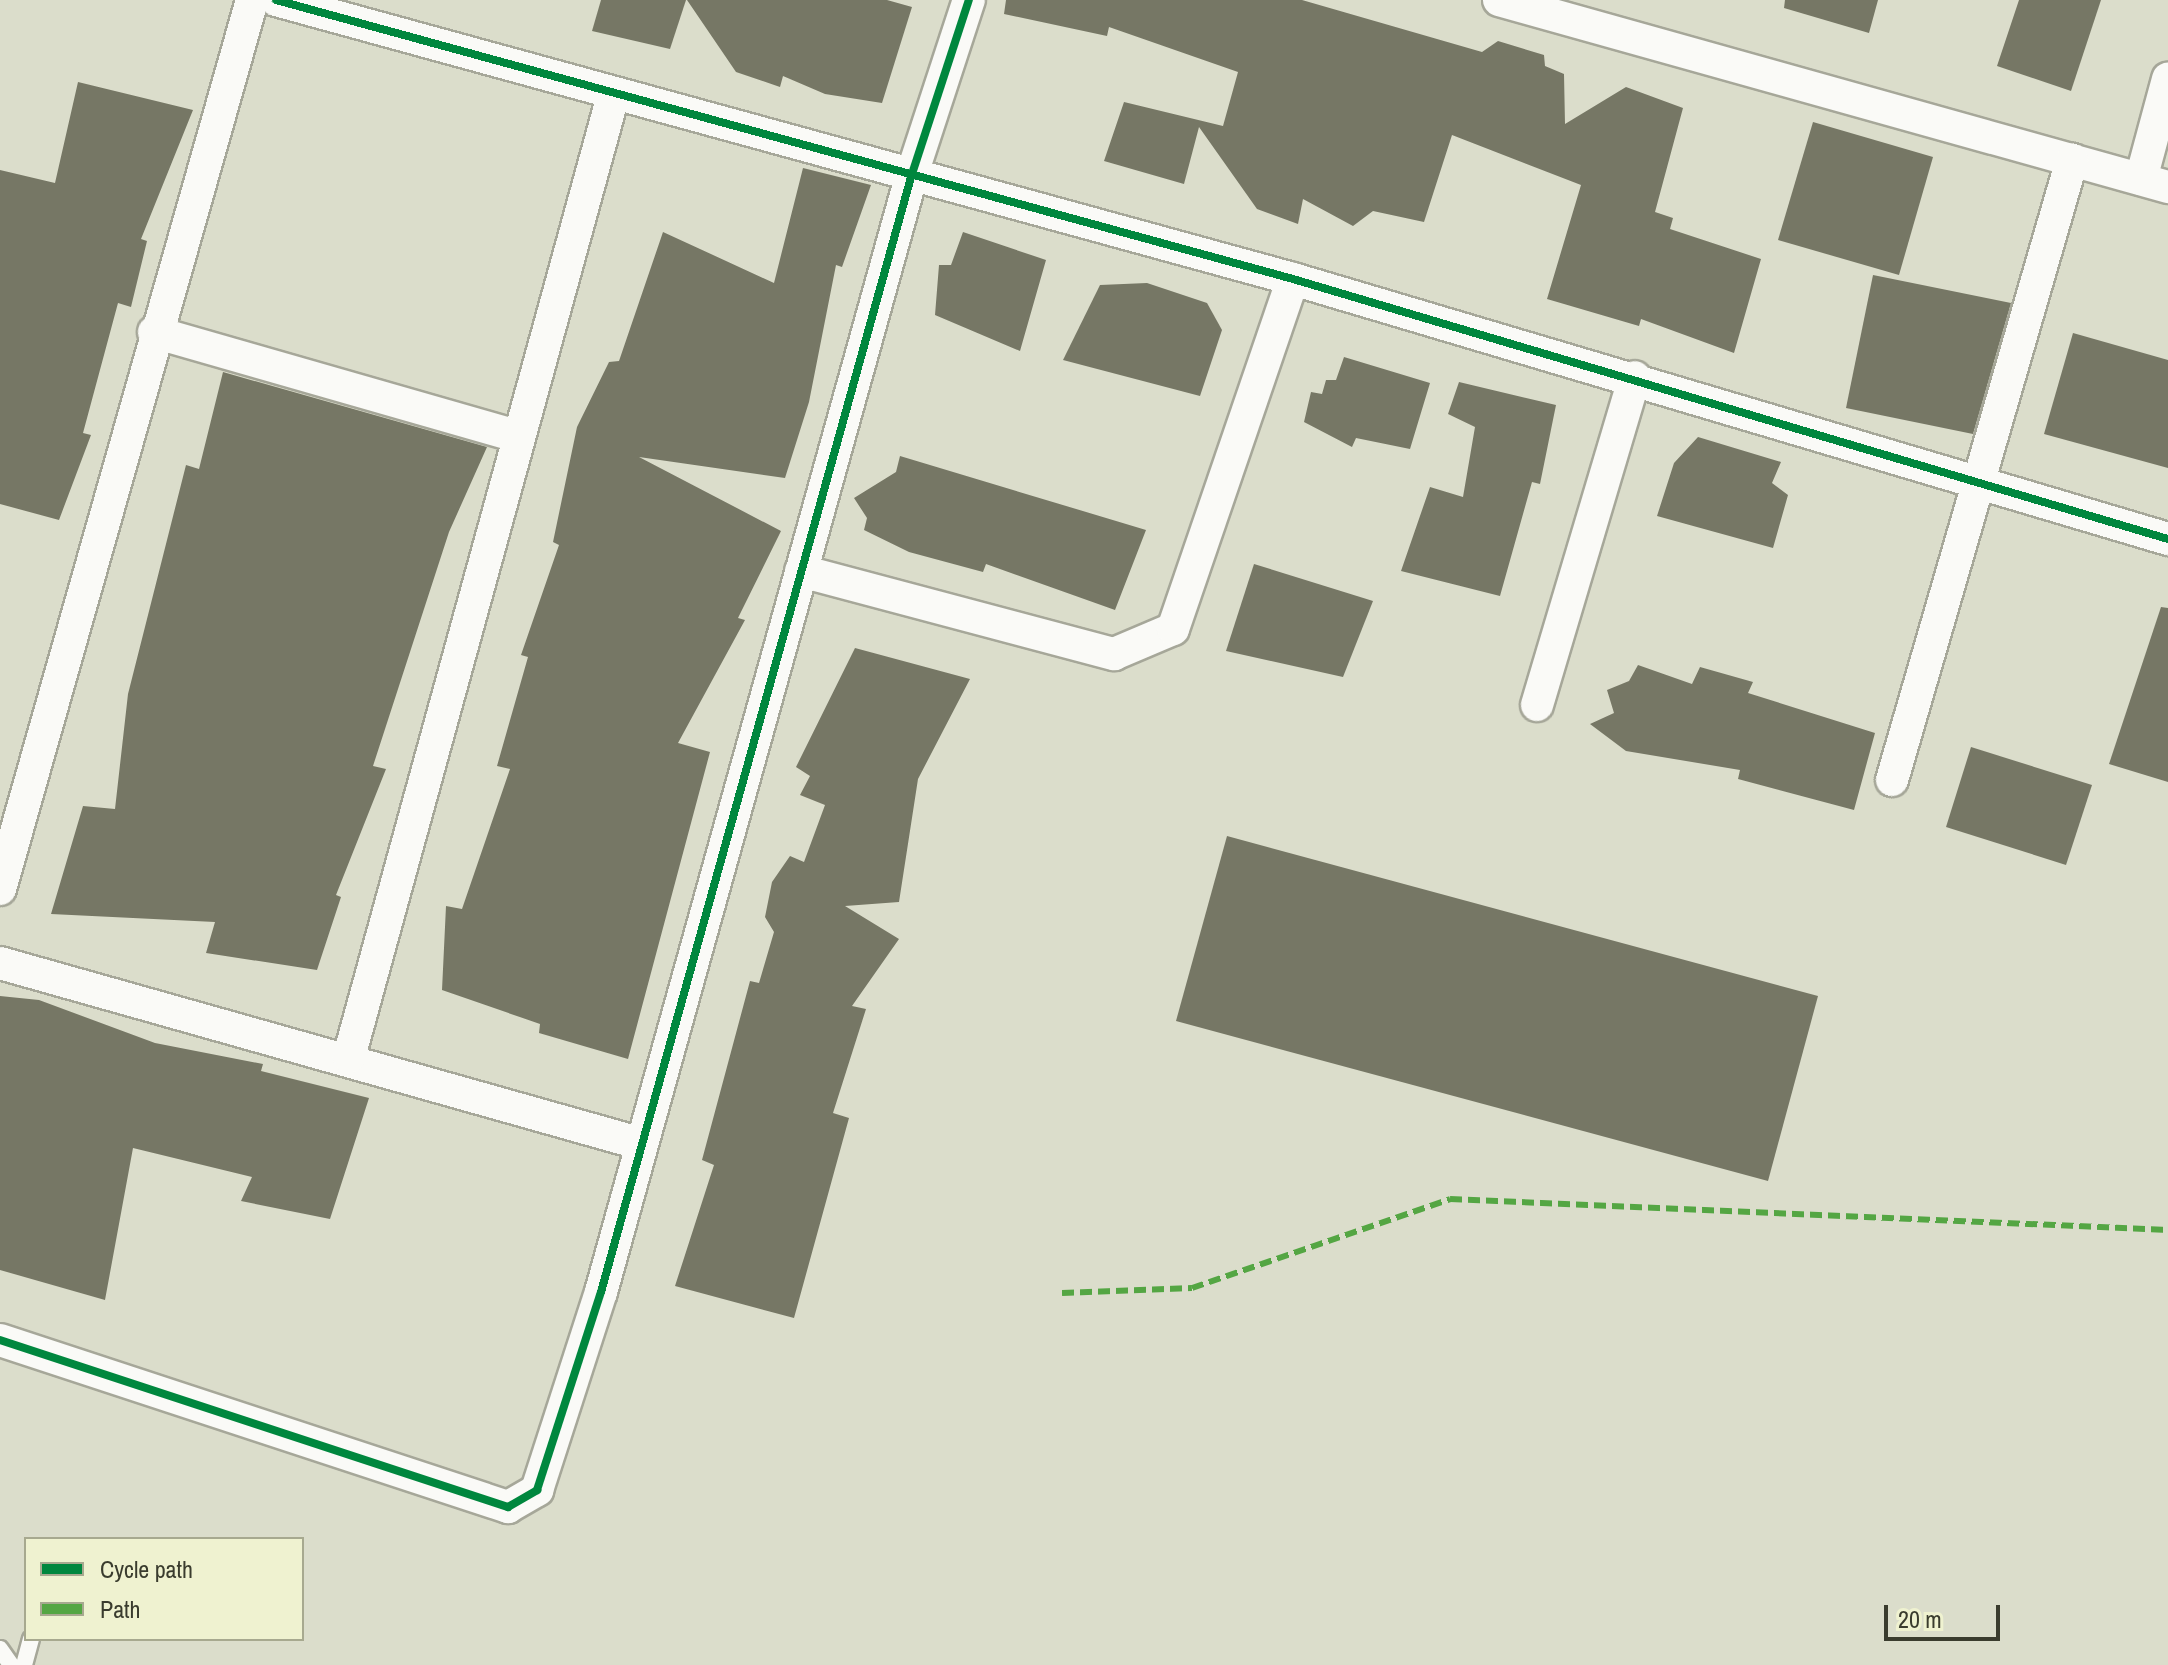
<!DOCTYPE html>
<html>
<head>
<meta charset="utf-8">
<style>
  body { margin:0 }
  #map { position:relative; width:2168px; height:1665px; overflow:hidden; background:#dbddcb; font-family:"Archivo Narrow",sans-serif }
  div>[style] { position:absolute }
  .building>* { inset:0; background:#767765 }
  .roads { filter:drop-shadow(2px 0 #a6a799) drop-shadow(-2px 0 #a6a799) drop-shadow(0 2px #a6a799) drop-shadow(0 -2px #a6a799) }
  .lane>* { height:16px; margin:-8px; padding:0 8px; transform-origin:8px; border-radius:8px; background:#fafaf7 }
  .street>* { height:32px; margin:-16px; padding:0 16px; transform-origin:16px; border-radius:16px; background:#fafaf7 }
  .quiet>* { height:6px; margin-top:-3px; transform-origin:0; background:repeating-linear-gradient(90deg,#54a643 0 12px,transparent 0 18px) }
  .cycleway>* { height:8px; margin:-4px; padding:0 4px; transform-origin:4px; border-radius:4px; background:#00873e }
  span { translate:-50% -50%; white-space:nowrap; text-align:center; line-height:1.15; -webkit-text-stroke:8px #eff2d0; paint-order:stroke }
  .legend { position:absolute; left:24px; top:1537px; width:280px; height:104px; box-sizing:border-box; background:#eff2d0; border:2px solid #a7a98f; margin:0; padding:10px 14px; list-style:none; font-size:24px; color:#3a3c2e }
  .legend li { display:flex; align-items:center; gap:16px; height:40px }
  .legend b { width:40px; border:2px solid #a7a98f }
  .scale { position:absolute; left:1884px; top:1605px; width:116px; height:36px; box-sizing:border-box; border:4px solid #3a3c2e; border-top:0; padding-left:10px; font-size:24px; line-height:28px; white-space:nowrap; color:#3a3c2e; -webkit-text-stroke:6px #eff2d0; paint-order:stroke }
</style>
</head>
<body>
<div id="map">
  <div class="building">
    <i style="clip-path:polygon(601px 0,686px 0,670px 49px,592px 31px)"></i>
    <i style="clip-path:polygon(687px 0,887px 0,912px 7px,882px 103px,825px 94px,783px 76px,780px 87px,736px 72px)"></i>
    <i style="clip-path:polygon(1006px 0,1302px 0,1482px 52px,1498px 41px,1544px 55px,1545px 66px,1564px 74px,1565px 124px,1626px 87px,1683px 108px,1655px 212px,1673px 218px,1670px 229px,1761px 259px,1734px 353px,1641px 319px,1639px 326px,1547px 299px,1581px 185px,1452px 135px,1424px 222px,1373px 211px,1353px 226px,1303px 199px,1298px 224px,1257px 209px,1199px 127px,1184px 184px,1104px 161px,1124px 102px,1223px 126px,1238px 72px,1109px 27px,1107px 36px,1004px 14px)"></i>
    <i style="clip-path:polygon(1785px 0,1878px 0,1869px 33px,1784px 8px)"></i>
    <i style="clip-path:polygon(2019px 0,2101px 0,2071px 91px,1997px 66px)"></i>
    <i style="clip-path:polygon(78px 82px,193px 110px,141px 239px,147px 241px,131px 307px,118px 303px,83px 433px,91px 435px,59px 520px,0 504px,0 170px,55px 183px)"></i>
    <i style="clip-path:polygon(1813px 122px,1933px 157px,1899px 275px,1778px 240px)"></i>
    <i style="clip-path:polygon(803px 168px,871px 185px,842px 267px,836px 265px,809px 402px,785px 478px,639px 457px,781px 531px,738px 618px,745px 620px,678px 743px,710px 752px,628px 1059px,539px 1033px,540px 1024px,442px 990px,446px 906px,462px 909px,510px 769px,497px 766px,528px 657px,521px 655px,559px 545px,553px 542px,577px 427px,609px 362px,619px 361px,663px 232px,774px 283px)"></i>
    <i style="clip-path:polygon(963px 232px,1046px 260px,1020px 351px,935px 315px,939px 265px,951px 265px)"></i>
    <i style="clip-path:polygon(1873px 275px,2011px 303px,1973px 434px,1846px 408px)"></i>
    <i style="clip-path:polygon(1147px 283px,1207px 303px,1222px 330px,1200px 396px,1063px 360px,1100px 285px)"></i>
    <i style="clip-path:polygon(2073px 333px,2168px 360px,2168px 468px,2044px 434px)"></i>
    <i style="clip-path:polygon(1344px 357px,1430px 383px,1410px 449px,1356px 438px,1352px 447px,1304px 422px,1311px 392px,1322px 394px,1326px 380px,1336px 380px)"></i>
    <i style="clip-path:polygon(223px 372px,487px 447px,449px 532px,373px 766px,386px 769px,336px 895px,341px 897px,317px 970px,206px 953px,215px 922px,51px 914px,83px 806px,115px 809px,128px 694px,186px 465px,199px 469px)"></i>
    <i style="clip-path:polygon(1459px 382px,1556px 405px,1540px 484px,1532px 482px,1500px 596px,1401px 571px,1430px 487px,1463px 497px,1475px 427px,1448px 414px)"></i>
    <i style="clip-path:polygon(1698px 437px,1781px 462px,1772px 483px,1788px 495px,1773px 548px,1657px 516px,1674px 463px)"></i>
    <i style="clip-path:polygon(900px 456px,1146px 530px,1115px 610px,986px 564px,983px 572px,909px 552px,864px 530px,867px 518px,854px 498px,896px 472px)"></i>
    <i style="clip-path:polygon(1254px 564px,1373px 601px,1343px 677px,1226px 651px)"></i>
    <i style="clip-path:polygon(2161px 607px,2168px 608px,2168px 782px,2109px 764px)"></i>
    <i style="clip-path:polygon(855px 648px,970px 679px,918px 779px,899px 902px,845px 906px,899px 939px,852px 1006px,866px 1009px,833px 1113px,849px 1118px,794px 1318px,675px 1286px,714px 1165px,702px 1160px,750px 981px,759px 983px,774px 932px,765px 917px,772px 882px,790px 856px,804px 862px,825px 805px,800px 795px,810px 776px,796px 767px)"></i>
    <i style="clip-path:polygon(1638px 665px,1692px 684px,1700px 667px,1753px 682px,1748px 693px,1875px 733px,1854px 810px,1738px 779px,1740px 770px,1626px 751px,1590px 724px,1614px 713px,1607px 690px,1629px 681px)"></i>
    <i style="clip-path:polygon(1971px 747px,2092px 785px,2066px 865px,1946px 827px)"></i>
    <i style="clip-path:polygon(1227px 836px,1818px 996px,1768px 1181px,1176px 1021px)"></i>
    <i style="clip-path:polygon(0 996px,39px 1000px,155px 1043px,263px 1064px,261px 1071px,369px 1098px,330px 1219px,241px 1201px,252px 1177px,133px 1148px,105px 1300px,0 1270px)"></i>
  </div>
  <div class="roads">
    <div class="lane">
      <i style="left:0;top:1649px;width:19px;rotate:55deg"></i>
      <i style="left:24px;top:1665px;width:27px;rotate:-75deg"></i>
    </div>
    <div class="street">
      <i style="left:276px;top:0;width:1055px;rotate:15.34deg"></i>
      <i style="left:1293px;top:279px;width:913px;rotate:16.55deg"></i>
      <i style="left:1499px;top:0;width:695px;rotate:15.62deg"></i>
      <i style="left:2141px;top:179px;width:104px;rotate:-74.9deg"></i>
      <i style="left:154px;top:332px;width:378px;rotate:16deg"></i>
      <i style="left:801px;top:571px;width:324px;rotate:14.9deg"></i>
      <i style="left:1114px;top:654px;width:64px;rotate:-23deg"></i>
      <i style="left:1173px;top:629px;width:370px;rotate:-71.1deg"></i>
      <i style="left:1537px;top:705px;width:342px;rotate:-73.4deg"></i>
      <i style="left:1892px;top:780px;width:646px;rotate:-73.81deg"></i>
      <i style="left:0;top:889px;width:924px;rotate:-74.17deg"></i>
      <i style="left:0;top:963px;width:667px;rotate:15.74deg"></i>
      <i style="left:349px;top:1057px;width:997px;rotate:-74.64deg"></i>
      <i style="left:0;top:1340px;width:535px;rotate:18.2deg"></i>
      <i style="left:508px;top:1507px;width:34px;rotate:-30deg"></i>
      <i style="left:537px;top:1490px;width:208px;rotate:-72.1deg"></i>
      <i style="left:601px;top:1292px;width:1157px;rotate:-74.46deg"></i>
      <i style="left:911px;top:177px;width:186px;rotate:-71.9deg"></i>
    </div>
  </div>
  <div class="quiet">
    <i style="left:1062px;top:1293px;width:130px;rotate:-2.2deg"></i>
    <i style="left:1192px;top:1288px;width:273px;rotate:-19deg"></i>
    <i style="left:1450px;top:1199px;width:719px;rotate:2.47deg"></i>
  </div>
  <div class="cycleway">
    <i style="left:276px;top:0;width:1055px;rotate:15.34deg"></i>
    <i style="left:1293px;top:279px;width:913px;rotate:16.55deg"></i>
    <i style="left:0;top:1340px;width:535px;rotate:18.2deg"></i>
    <i style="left:508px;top:1507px;width:34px;rotate:-30deg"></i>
    <i style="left:537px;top:1490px;width:208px;rotate:-72.1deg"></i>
    <i style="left:601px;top:1292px;width:1157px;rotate:-74.46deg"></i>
    <i style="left:911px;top:177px;width:186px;rotate:-71.9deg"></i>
  </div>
  <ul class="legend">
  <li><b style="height:10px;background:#00873e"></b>Cycle path</li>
  <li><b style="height:10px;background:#54a643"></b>Path</li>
  </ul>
  <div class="scale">20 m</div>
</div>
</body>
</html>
